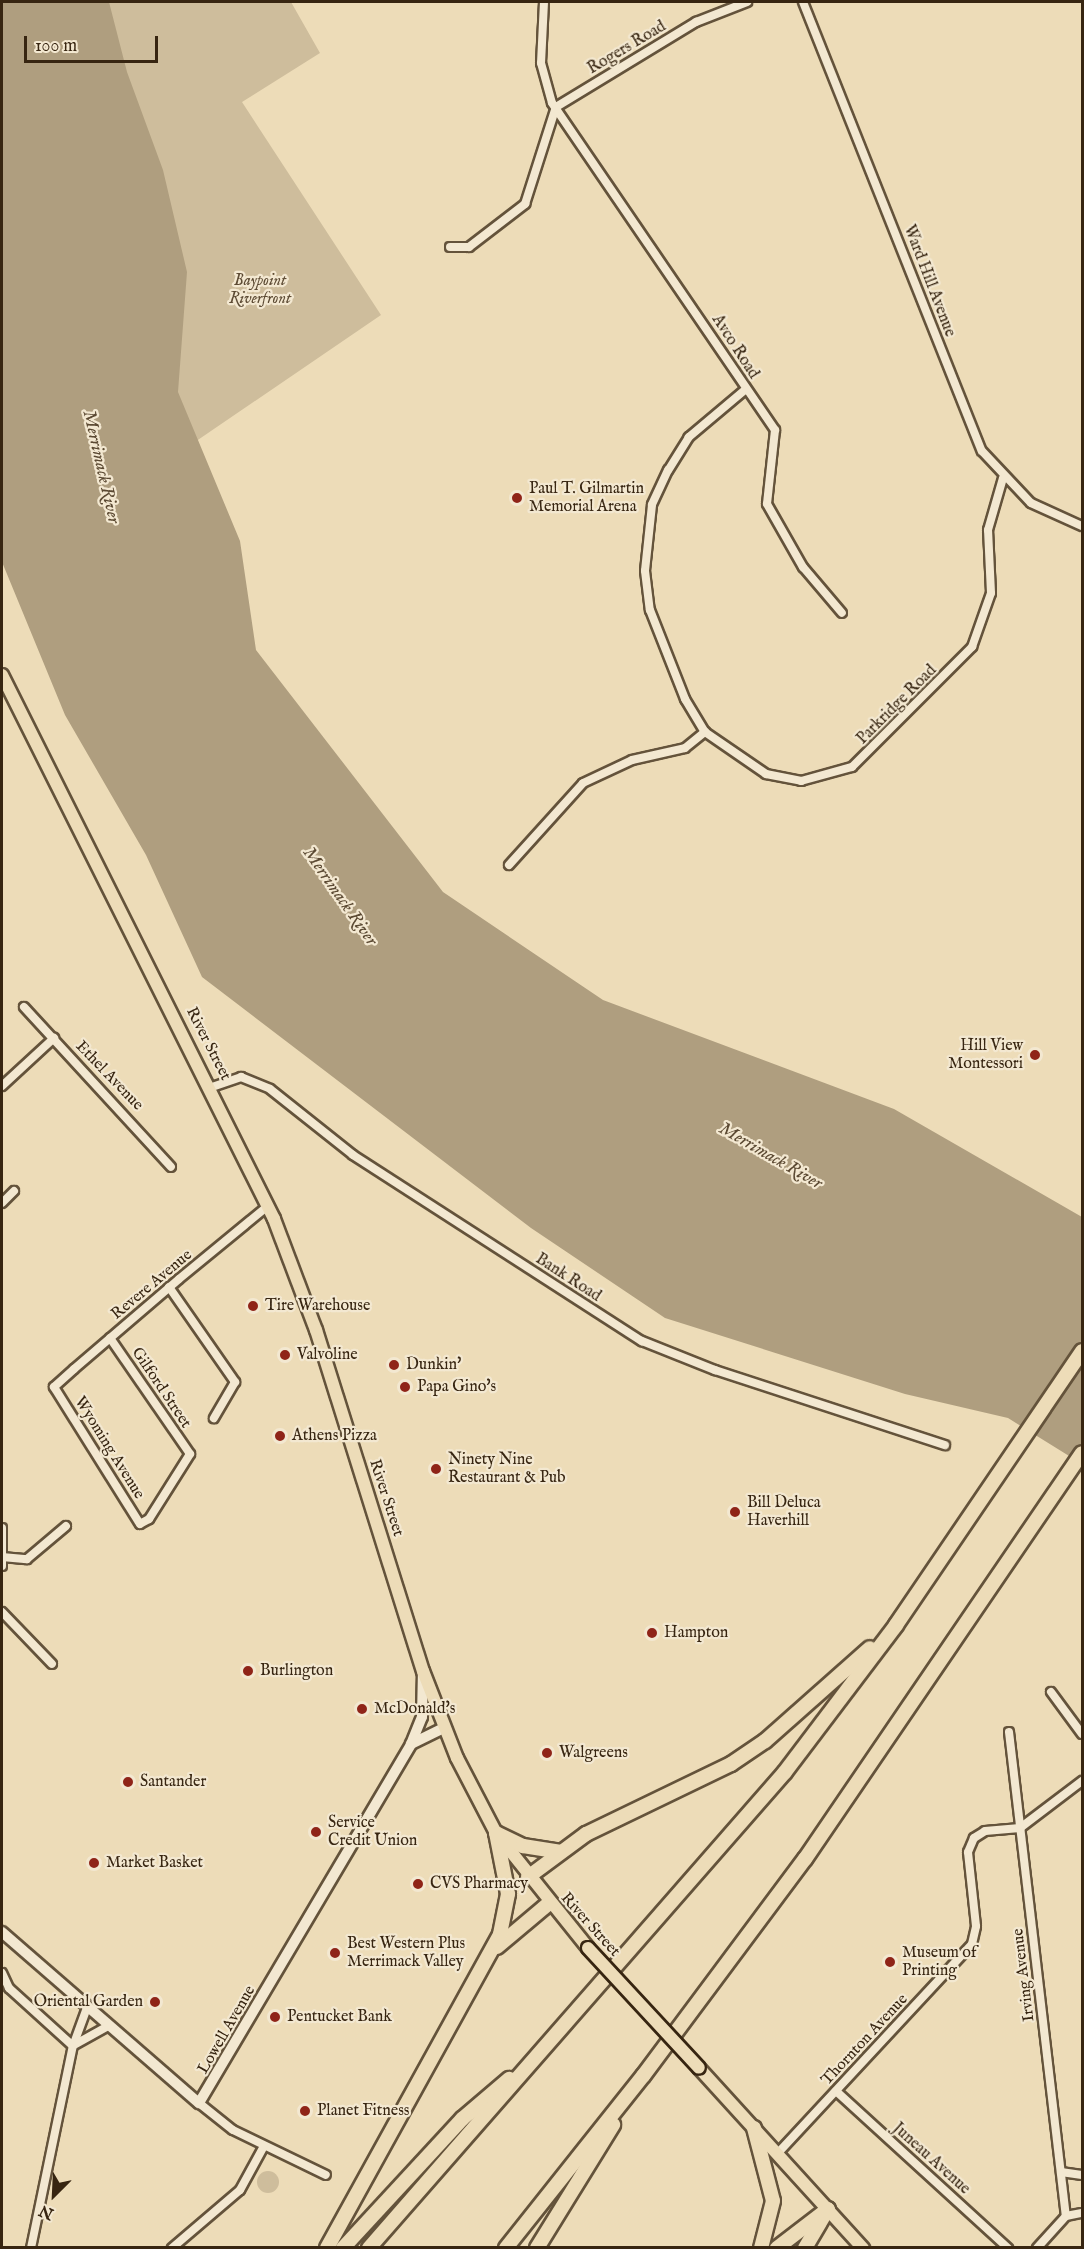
<!DOCTYPE html>
<html>
<head>
<meta charset="utf-8">
<style>
  body { margin:0 }
  #map { position:relative; width:1084px; height:2249px; overflow:hidden; background:#eddcb8; font-family:"IM FELL English",serif }
  div>[style] { position:absolute }
  .green>* { inset:0; background:#cebd9c }
  .round { border-radius:50% }
  .water>* { inset:0; background:#af9e7f }
  .roads { filter:drop-shadow(2px 0 #64533b) drop-shadow(-2px 0 #64533b) drop-shadow(0 2px #64533b) drop-shadow(0 -2px #64533b) }
  .minor>* { height:8px; margin:-4px; padding:0 4px; transform-origin:4px; border-radius:4px; background:#f3e8d1 }
  .secondary>* { height:10px; margin:-5px; padding:0 5px; transform-origin:5px; border-radius:5px; background:#f3e8d1 }
  .primary>* { height:12px; margin:-6px; padding:0 6px; transform-origin:6px; border-radius:6px; background:#eddcb8 }
  .motorway>* { height:14px; margin:-7px; padding:0 7px; transform-origin:7px; border-radius:7px; background:#eddcb8 }
  .bridges { filter:drop-shadow(2px 0 #372511) drop-shadow(-2px 0 #372511) drop-shadow(0 2px #372511) drop-shadow(0 -2px #372511) }
  .primary-bridge>* { height:12px; margin:-6px; padding:0 6px; transform-origin:6px; border-radius:6px; background:#eddcb8 }
  .dots>* { width:16px; height:16px; translate:-50% -50%; box-sizing:border-box; border:3px solid #f3e8d1; border-radius:50% }
  span { translate:-50% -50%; white-space:nowrap; text-align:center; line-height:1.15; -webkit-text-stroke:4.5px #f3e8d1; paint-order:stroke }
  .street-label { font-size:16px; color:#372511 }
  .park-label { font-size:16px; color:#5d4b34; font-style:italic }
  .poi-label { font-size:16px; color:#372511 }
  .left { translate:0 -50%; text-align:left }
  .right { translate:-100% -50%; text-align:right }
  .water-label { font-size:18px; color:#5b4932; font-style:italic }
  .frame { position:absolute; inset:0; border:3px solid #372511; pointer-events:none }
  .north { position:absolute; left:24px; top:2165px; width:60px; height:60px; -webkit-text-stroke:4px #f3e8d1; paint-order:stroke; rotate:204deg; font-size:16px; font-weight:700; line-height:24px; text-align:center; color:#372511 }
  .north::after { content:''; display:block; margin:auto; width:21px; height:27px; background:#372511; clip-path:polygon(50% 0,100% 100%,50% 72%,0 100%) }
  .scale { position:absolute; left:24px; top:36px; width:134px; height:27px; box-sizing:border-box; border:3px solid #372511; border-top:0; padding-left:8px; font-size:18px; line-height:21px; white-space:nowrap; color:#372511; -webkit-text-stroke:4px #f3e8d1; paint-order:stroke }
</style>
</head>
<body>
<div id="map">
  <div class="green">
    <i style="clip-path:polygon(102px 2px,291px 2px,320px 53px,242px 102px,381px 315px,189px 446px,166px 392px)"></i>
    <i class="round" style="left:257px;top:2171px;width:22px;height:22px"></i>
  </div>
  <div class="water">
    <i style="clip-path:polygon(2px 2px,109px 2px,127px 72px,163px 170px,187px 272px,178px 392px,240px 541px,256px 650px,443px 892px,603px 1000px,894px 1109px,1082px 1217px,1082px 1464px,1008px 1418px,905px 1394px,665px 1318px,531px 1228px,202px 977px,146px 855px,65px 715px,2px 562px)"></i>
  </div>
  <div class="roads">
    <div class="minor">
      <i style="left:544px;top:2px;width:61px;rotate:92.8deg"></i>
      <i style="left:541px;top:63px;width:41px;rotate:74.6deg"></i>
      <i style="left:552px;top:103px;width:396px;rotate:55.7deg"></i>
      <i style="left:775px;top:430px;width:74px;rotate:96.2deg"></i>
      <i style="left:767px;top:504px;width:73px;rotate:60.3deg"></i>
      <i style="left:803px;top:567px;width:60px;rotate:49.7deg"></i>
      <i style="left:803px;top:2px;width:483px;rotate:68.3deg"></i>
      <i style="left:982px;top:451px;width:71px;rotate:46.7deg"></i>
      <i style="left:1031px;top:503px;width:56px;rotate:24.3deg"></i>
      <i style="left:450px;top:247px;width:19px"></i>
      <i style="left:469px;top:247px;width:71px;rotate:-37.5deg"></i>
      <i style="left:525px;top:204px;width:102px;rotate:-72.3deg"></i>
      <i style="left:556px;top:107px;width:164px;rotate:-31.3deg"></i>
      <i style="left:696px;top:22px;width:55px;rotate:-21.4deg"></i>
      <i style="left:746px;top:389px;width:75px;rotate:139.9deg"></i>
      <i style="left:689px;top:437px;width:39px;rotate:122deg"></i>
      <i style="left:668px;top:470px;width:38px;rotate:115deg"></i>
      <i style="left:652px;top:505px;width:66px;rotate:96.1deg"></i>
      <i style="left:645px;top:571px;width:39px;rotate:83deg"></i>
      <i style="left:650px;top:610px;width:96px;rotate:68.5deg"></i>
      <i style="left:685px;top:699px;width:39px;rotate:59deg"></i>
      <i style="left:705px;top:732px;width:74px;rotate:34.5deg"></i>
      <i style="left:766px;top:774px;width:36px;rotate:11deg"></i>
      <i style="left:801px;top:781px;width:53px;rotate:-15.4deg"></i>
      <i style="left:852px;top:767px;width:170px;rotate:-45deg"></i>
      <i style="left:972px;top:647px;width:57px;rotate:-70.6deg"></i>
      <i style="left:991px;top:593px;width:63px;rotate:-92.7deg"></i>
      <i style="left:988px;top:530px;width:54px;rotate:-73.9deg"></i>
      <i style="left:509px;top:865px;width:110px;rotate:-47.9deg"></i>
      <i style="left:583px;top:783px;width:54px;rotate:-25.1deg"></i>
      <i style="left:632px;top:760px;width:54px;rotate:-12.8deg"></i>
      <i style="left:685px;top:748px;width:26px;rotate:-39deg"></i>
      <i style="left:24px;top:1007px;width:217px;rotate:47.4deg"></i>
      <i style="left:2px;top:1086px;width:71px;rotate:-42.7deg"></i>
      <i style="left:212px;top:1087px;width:31px;rotate:-19deg"></i>
      <i style="left:241px;top:1077px;width:31px;rotate:22deg"></i>
      <i style="left:270px;top:1089px;width:106px;rotate:38.5deg"></i>
      <i style="left:353px;top:1155px;width:344px;rotate:32.8deg"></i>
      <i style="left:642px;top:1341px;width:79px;rotate:21.7deg"></i>
      <i style="left:715px;top:1370px;width:242px;rotate:18.1deg"></i>
      <i style="left:2px;top:1203px;width:17px;rotate:-45deg"></i>
      <i style="left:169px;top:1287px;width:116px;rotate:55.2deg"></i>
      <i style="left:235px;top:1382px;width:42px;rotate:120.3deg"></i>
      <i style="left:110px;top:1338px;width:141px;rotate:55.4deg"></i>
      <i style="left:190px;top:1454px;width:77px;rotate:122.2deg"></i>
      <i style="left:149px;top:1519px;width:10px;rotate:151deg"></i>
      <i style="left:140px;top:1524px;width:162px;rotate:-122.1deg"></i>
      <i style="left:54px;top:1387px;width:27px;rotate:-42deg"></i>
      <i style="left:74px;top:1369px;width:138px;rotate:-40.6deg"></i>
      <i style="left:179px;top:1279px;width:115px;rotate:-39.4deg"></i>
      <i style="left:2px;top:1528px;width:38px;rotate:90deg"></i>
      <i style="left:2px;top:1557px;width:25px;rotate:5deg"></i>
      <i style="left:27px;top:1559px;width:51px;rotate:-40.2deg"></i>
      <i style="left:2px;top:1612px;width:72px;rotate:46.1deg"></i>
      <i style="left:1051px;top:1692px;width:52px;rotate:53.6deg"></i>
      <i style="left:1009px;top:1732px;width:487px;rotate:83.3deg"></i>
      <i style="left:2px;top:1973px;width:17px;rotate:65deg"></i>
      <i style="left:9px;top:1988px;width:86px;rotate:42.2deg"></i>
      <i style="left:74px;top:2045px;width:37px;rotate:-29deg"></i>
      <i style="left:836px;top:2091px;width:233px;rotate:42.4deg"></i>
      <i style="left:199px;top:2103px;width:43px;rotate:38.5deg"></i>
      <i style="left:233px;top:2130px;width:103px;rotate:25.8deg"></i>
      <i style="left:777px;top:2154px;width:287px;rotate:-47.1deg"></i>
      <i style="left:972px;top:1944px;width:18px;rotate:-77deg"></i>
      <i style="left:976px;top:1926px;width:74px;rotate:-96.2deg"></i>
      <i style="left:968px;top:1852px;width:15px;rotate:-67deg"></i>
      <i style="left:974px;top:1838px;width:13px;rotate:-32deg"></i>
      <i style="left:985px;top:1831px;width:35px;rotate:-5deg"></i>
      <i style="left:1020px;top:1828px;width:78px;rotate:-37.2deg"></i>
      <i style="left:1061px;top:2172px;width:21px;rotate:8deg"></i>
      <i style="left:1066px;top:2216px;width:16px;rotate:-11deg"></i>
      <i style="left:31px;top:2248px;width:206px;rotate:-78.3deg"></i>
      <i style="left:73px;top:2046px;width:38px;rotate:-70deg"></i>
      <i style="left:172px;top:2248px;width:89px;rotate:-40.5deg"></i>
      <i style="left:240px;top:2190px;width:50px;rotate:-61.4deg"></i>
      <i style="left:1037px;top:2248px;width:43px;rotate:-47.8deg"></i>
    </div>
    <div class="secondary">
      <i style="left:411px;top:1744px;width:37px;rotate:-26deg"></i>
      <i style="left:2px;top:1932px;width:261px;rotate:41deg"></i>
      <i style="left:199px;top:2103px;width:417px;rotate:-59.4deg"></i>
      <i style="left:411px;top:1744px;width:29px;rotate:-68deg"></i>
      <i style="left:422px;top:1717px;width:46px;rotate:-88.8deg"></i>
    </div>
    <div class="primary">
      <i style="left:2px;top:675px;width:608px;rotate:63.43deg"></i>
      <i style="left:274px;top:1219px;width:119px;rotate:69.3deg"></i>
      <i style="left:316px;top:1330px;width:357px;rotate:72.6deg"></i>
      <i style="left:423px;top:1671px;width:93px;rotate:68.7deg"></i>
      <i style="left:457px;top:1758px;width:85px;rotate:62.5deg"></i>
      <i style="left:496px;top:1833px;width:147px;rotate:51.3deg"></i>
      <i style="left:699px;top:2068px;width:244px;rotate:47.7deg"></i>
    </div>
    <div class="motorway">
      <i style="left:496px;top:1833px;width:30px;rotate:26deg"></i>
      <i style="left:523px;top:1846px;width:37px;rotate:9deg"></i>
      <i style="left:528px;top:1877px;width:72px;rotate:-36.6deg"></i>
      <i style="left:586px;top:1834px;width:161px;rotate:-25.8deg"></i>
      <i style="left:731px;top:1764px;width:41px;rotate:-34.1deg"></i>
      <i style="left:765px;top:1741px;width:140px;rotate:-41.5deg"></i>
      <i style="left:497px;top:1947px;width:67px;rotate:-40.1deg"></i>
      <i style="left:754px;top:2128px;width:75px;rotate:75.4deg"></i>
      <i style="left:773px;top:2201px;width:49px;rotate:104.3deg"></i>
      <i style="left:327px;top:2248px;width:359px;rotate:-61.1deg"></i>
      <i style="left:500px;top:1934px;width:41px;rotate:-78.7deg"></i>
      <i style="left:508px;top:1894px;width:62px;rotate:-101.1deg"></i>
      <i style="left:343px;top:2248px;width:176px;rotate:-47.3deg"></i>
      <i style="left:462px;top:2119px;width:62px;rotate:-40.4deg"></i>
      <i style="left:369px;top:2248px;width:632px;rotate:-48.85deg"></i>
      <i style="left:785px;top:1772px;width:184px;rotate:-52.9deg"></i>
      <i style="left:896px;top:1625px;width:331px;rotate:-55.8deg"></i>
      <i style="left:506px;top:2248px;width:220px;rotate:-51.5deg"></i>
      <i style="left:643px;top:2076px;width:271px;rotate:-53.3deg"></i>
      <i style="left:805px;top:1859px;width:491px;rotate:-55.7deg"></i>
      <i style="left:537px;top:2248px;width:145px;rotate:-58.3deg"></i>
      <i style="left:777px;top:2248px;width:64px;rotate:-37.4deg"></i>
      <i style="left:805px;top:2248px;width:45px;rotate:-59.5deg"></i>
    </div>
  </div>
  <div class="bridges">
    <div class="primary-bridge">
      <i style="left:588px;top:1948px;width:163px;rotate:47.2deg"></i>
    </div>
  </div>
  <div class="dots">
    <i style="left:517px;top:498px;background:#8f2418"></i>
    <i style="left:1035px;top:1055px;background:#8f2418"></i>
    <i style="left:253px;top:1306px;background:#8f2418"></i>
    <i style="left:285px;top:1355px;background:#8f2418"></i>
    <i style="left:394px;top:1365px;background:#8f2418"></i>
    <i style="left:405px;top:1387px;background:#8f2418"></i>
    <i style="left:280px;top:1436px;background:#8f2418"></i>
    <i style="left:436px;top:1469px;background:#8f2418"></i>
    <i style="left:735px;top:1512px;background:#8f2418"></i>
    <i style="left:652px;top:1633px;background:#8f2418"></i>
    <i style="left:248px;top:1671px;background:#8f2418"></i>
    <i style="left:362px;top:1709px;background:#8f2418"></i>
    <i style="left:547px;top:1753px;background:#8f2418"></i>
    <i style="left:128px;top:1782px;background:#8f2418"></i>
    <i style="left:316px;top:1832px;background:#8f2418"></i>
    <i style="left:94px;top:1863px;background:#8f2418"></i>
    <i style="left:418px;top:1884px;background:#8f2418"></i>
    <i style="left:335px;top:1953px;background:#8f2418"></i>
    <i style="left:890px;top:1962px;background:#8f2418"></i>
    <i style="left:155px;top:2002px;background:#8f2418"></i>
    <i style="left:275px;top:2017px;background:#8f2418"></i>
    <i style="left:305px;top:2111px;background:#8f2418"></i>
  </div>
  <div class="street-label">
    <span style="left:627px;top:48px;rotate:-31deg">Rogers Road</span>
    <span style="left:929px;top:281px;rotate:69deg">Ward Hill Avenue</span>
    <span style="left:735px;top:347px;rotate:57deg">Avco Road</span>
    <span style="left:897px;top:705px;rotate:-45deg">Parkridge Road</span>
    <span style="left:208px;top:1044px;rotate:63deg">River Street</span>
    <span style="left:109px;top:1076px;rotate:46deg">Ethel Avenue</span>
    <span style="left:568px;top:1278px;rotate:33deg">Bank Road</span>
    <span style="left:152px;top:1285px;rotate:-40deg">Revere Avenue</span>
    <span style="left:161px;top:1388px;rotate:56deg">Gilford Street</span>
    <span style="left:109px;top:1448px;rotate:58deg">Wyoming Avenue</span>
    <span style="left:386px;top:1498px;rotate:72deg">River Street</span>
    <span style="left:590px;top:1925px;rotate:48deg">River Street</span>
    <span style="left:1024px;top:1975px;rotate:-97deg">Irving Avenue</span>
    <span style="left:227px;top:2030px;rotate:-60deg">Lowell Avenue</span>
    <span style="left:865px;top:2040px;rotate:-47deg">Thornton Avenue</span>
    <span style="left:931px;top:2159px;rotate:42deg">Juneau Avenue</span>
  </div>
  <div class="park-label">
    <span style="left:260px;top:290px">Baypoint<br>Riverfront</span>
  </div>
  <div class="poi-label">
    <span class="left" style="left:529px;top:498px">Paul T. Gilmartin<br>Memorial Arena</span>
    <span class="right" style="left:1023px;top:1055px">Hill View<br>Montessori</span>
    <span class="left" style="left:265px;top:1306px">Tire Warehouse</span>
    <span class="left" style="left:297px;top:1355px">Valvoline</span>
    <span class="left" style="left:406px;top:1365px">Dunkin'</span>
    <span class="left" style="left:417px;top:1387px">Papa Gino's</span>
    <span class="left" style="left:292px;top:1436px">Athens Pizza</span>
    <span class="left" style="left:448px;top:1469px">Ninety Nine<br>Restaurant &amp; Pub</span>
    <span class="left" style="left:747px;top:1512px">Bill Deluca<br>Haverhill</span>
    <span class="left" style="left:664px;top:1633px">Hampton</span>
    <span class="left" style="left:260px;top:1671px">Burlington</span>
    <span class="left" style="left:374px;top:1709px">McDonald's</span>
    <span class="left" style="left:559px;top:1753px">Walgreens</span>
    <span class="left" style="left:140px;top:1782px">Santander</span>
    <span class="left" style="left:328px;top:1832px">Service<br>Credit Union</span>
    <span class="left" style="left:106px;top:1863px">Market Basket</span>
    <span class="left" style="left:430px;top:1884px">CVS Pharmacy</span>
    <span class="left" style="left:347px;top:1953px">Best Western Plus<br>Merrimack Valley</span>
    <span class="left" style="left:902px;top:1962px">Museum of<br>Printing</span>
    <span class="right" style="left:143px;top:2002px">Oriental Garden</span>
    <span class="left" style="left:287px;top:2017px">Pentucket Bank</span>
    <span class="left" style="left:317px;top:2111px">Planet Fitness</span>
  </div>
  <div class="water-label">
    <span style="left:100px;top:467px;rotate:77deg">Merrimack River</span>
    <span style="left:339px;top:897px;rotate:55deg">Merrimack River</span>
    <span style="left:770px;top:1157px;rotate:30deg">Merrimack River</span>
  </div>
  <div class="frame"></div>
  <div class="north">N</div>
  <div class="scale">100 m</div>
</div>
</body>
</html>
